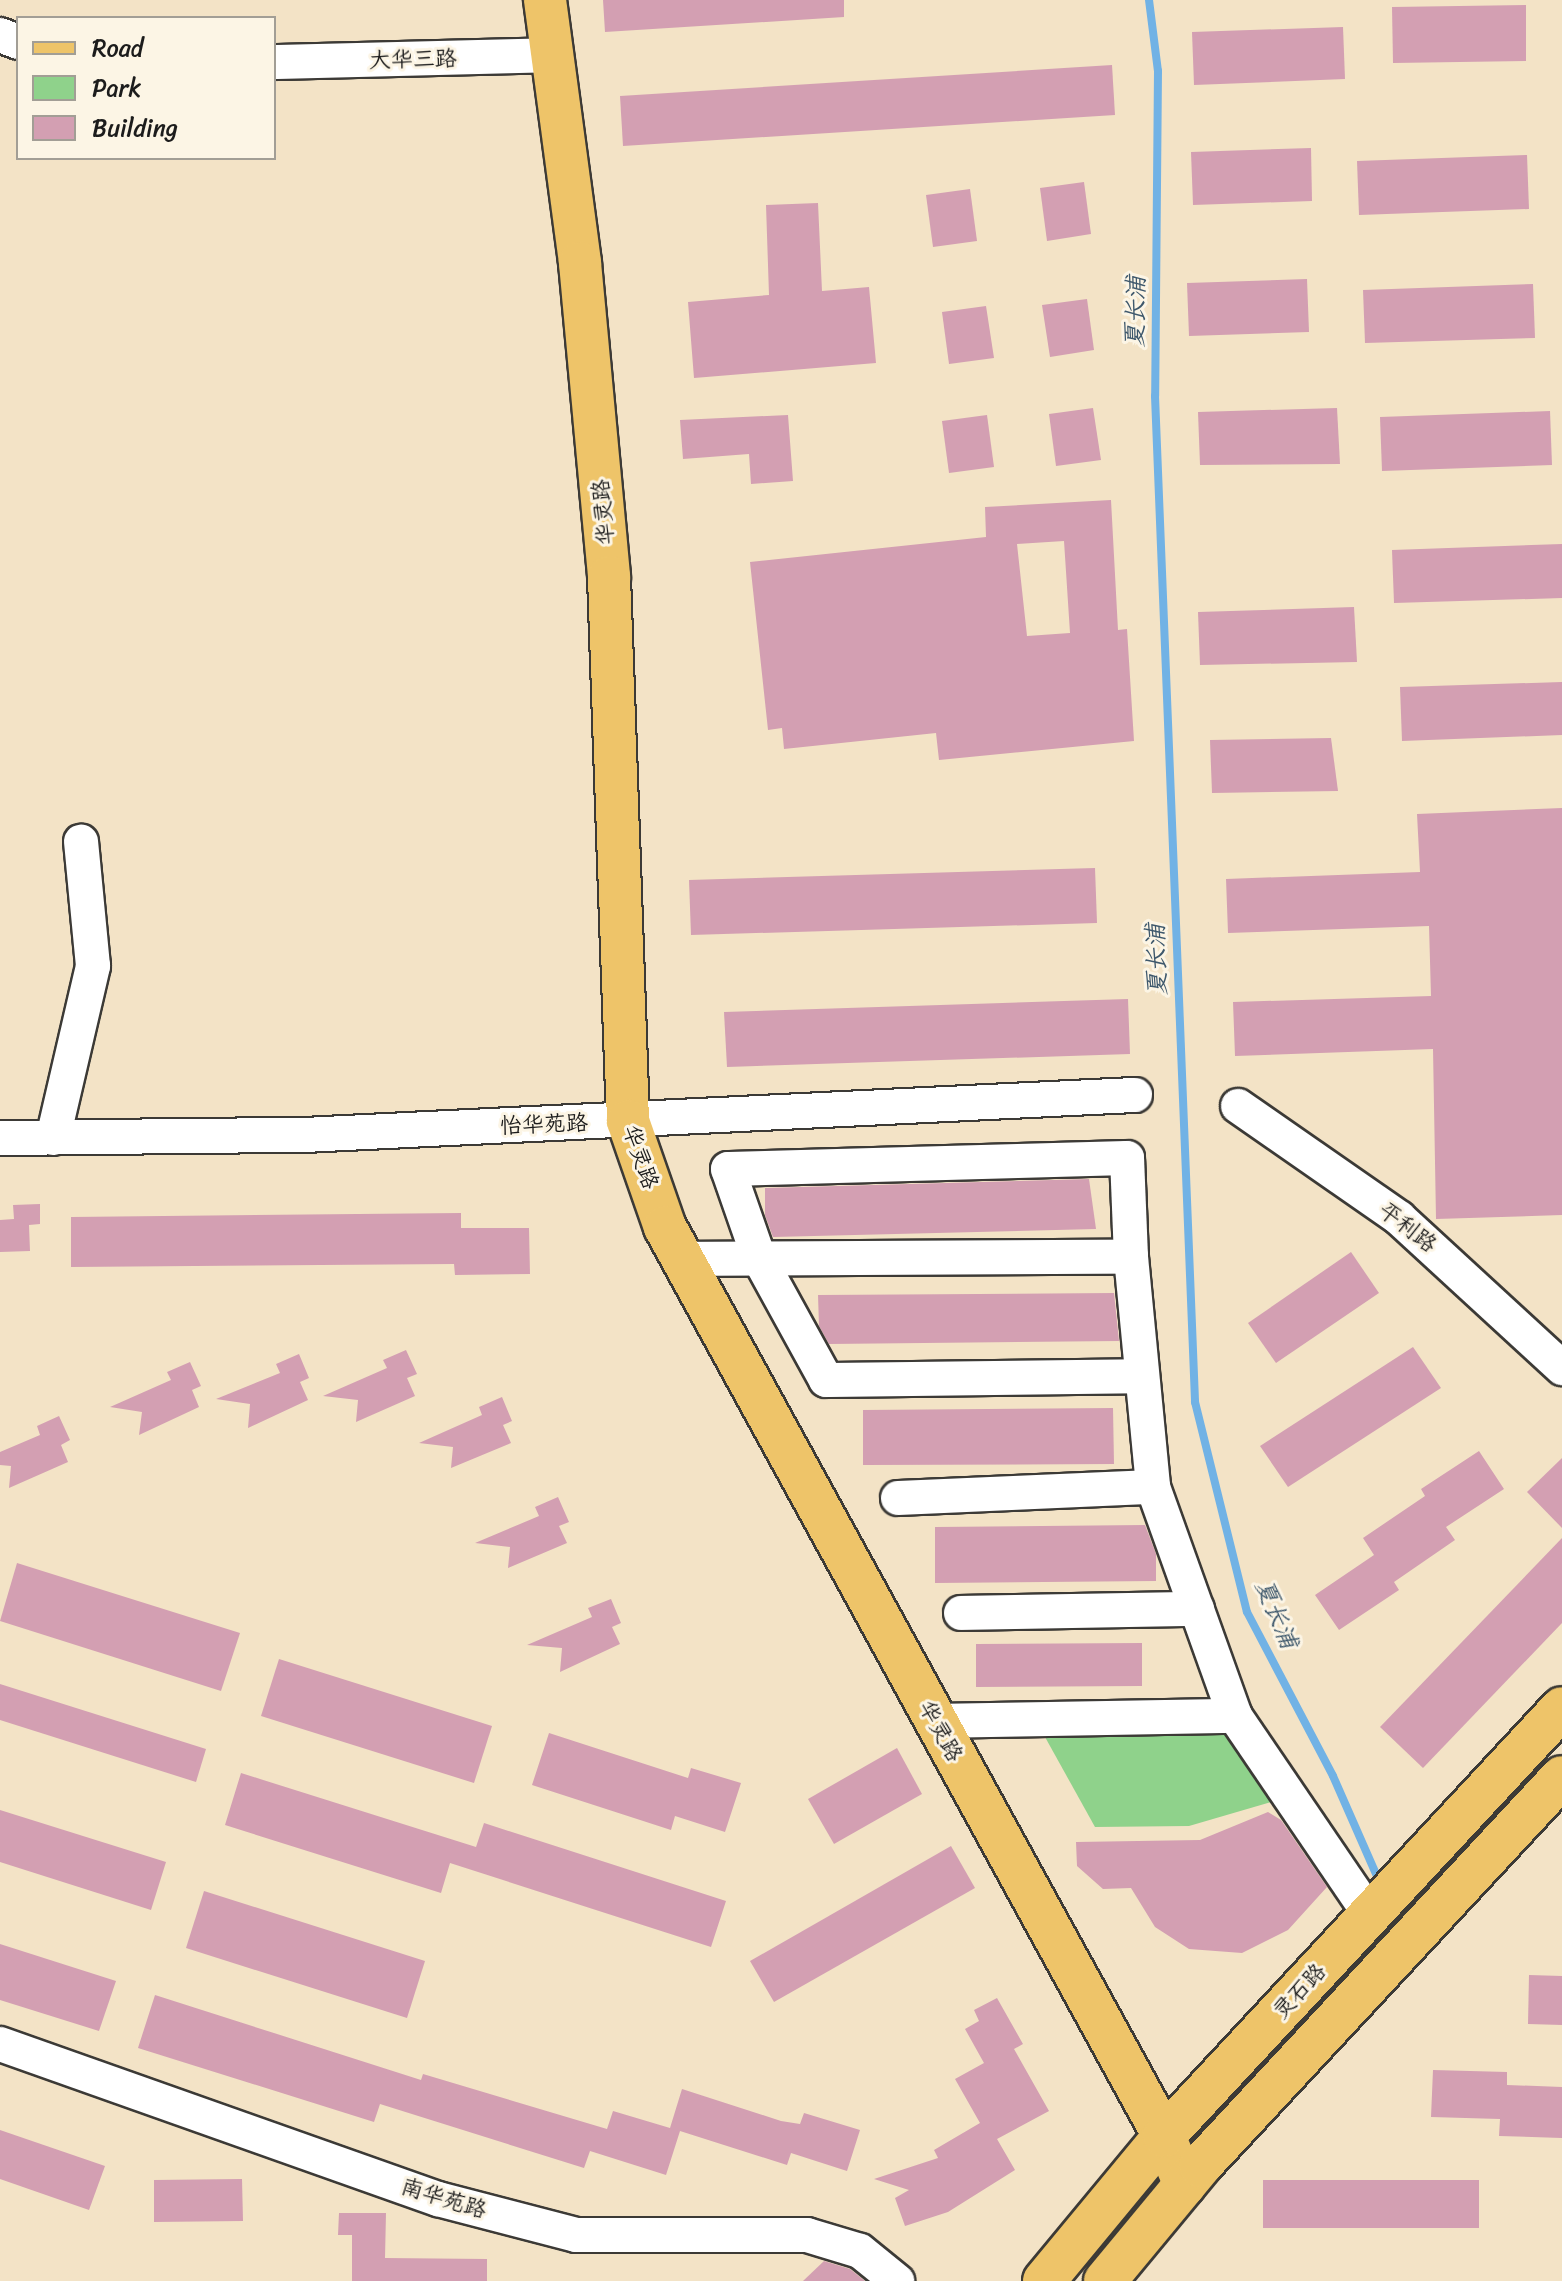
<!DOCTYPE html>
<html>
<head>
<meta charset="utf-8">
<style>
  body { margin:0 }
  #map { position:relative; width:1562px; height:2281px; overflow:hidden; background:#f3e3c6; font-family:Sriracha,"LXGW WenKai TC",sans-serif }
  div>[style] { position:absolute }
  .green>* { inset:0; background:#8fd28b }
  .stream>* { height:8px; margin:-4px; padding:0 4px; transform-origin:4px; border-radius:4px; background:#71b2e5 }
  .building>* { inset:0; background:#d39fb2 }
  .roads { filter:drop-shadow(2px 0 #3c3a36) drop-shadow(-2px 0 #3c3a36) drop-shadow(0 2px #3c3a36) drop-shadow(0 -2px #3c3a36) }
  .minor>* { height:34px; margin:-17px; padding:0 17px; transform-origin:17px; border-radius:17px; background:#fff }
  .major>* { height:42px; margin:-21px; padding:0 21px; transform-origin:21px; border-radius:21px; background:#eec469 }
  span { translate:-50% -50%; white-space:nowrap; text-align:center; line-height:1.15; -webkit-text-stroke:6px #fcf5e5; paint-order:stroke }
  .street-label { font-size:22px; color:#1c1c1c }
  .water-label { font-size:24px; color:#3e586c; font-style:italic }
  .legend { position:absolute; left:16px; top:16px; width:260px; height:144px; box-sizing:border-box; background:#fcf5e5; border:2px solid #a29e95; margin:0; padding:10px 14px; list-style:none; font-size:24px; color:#1c1c1c }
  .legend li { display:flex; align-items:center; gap:16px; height:40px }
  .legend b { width:40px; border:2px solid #a29e95 }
</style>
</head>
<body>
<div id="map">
  <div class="green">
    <i style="clip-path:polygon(1230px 1734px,1275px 1801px,1189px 1826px,1095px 1827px,1045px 1737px)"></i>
  </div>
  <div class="stream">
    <i style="left:1149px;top:0;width:72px;rotate:82.8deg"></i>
    <i style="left:1158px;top:71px;width:325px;rotate:90.5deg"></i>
    <i style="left:1155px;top:396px;width:1007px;rotate:87.72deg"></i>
    <i style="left:1195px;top:1402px;width:216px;rotate:76.1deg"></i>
    <i style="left:1247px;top:1612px;width:185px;rotate:62.3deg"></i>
    <i style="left:1333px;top:1776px;width:117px;rotate:66.3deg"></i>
  </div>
  <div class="building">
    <i style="clip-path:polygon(603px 0,844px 0,844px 17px,605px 32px)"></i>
    <i style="clip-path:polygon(1526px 5px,1526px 61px,1393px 63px,1392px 7px)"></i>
    <i style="clip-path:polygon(1343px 27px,1345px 79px,1194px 85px,1192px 32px)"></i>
    <i style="clip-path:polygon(1112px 65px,1115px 115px,623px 146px,620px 96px)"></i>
    <i style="clip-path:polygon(1311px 148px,1312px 201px,1193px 205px,1191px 152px)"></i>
    <i style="clip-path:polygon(1527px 155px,1529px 209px,1359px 215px,1357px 161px)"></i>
    <i style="clip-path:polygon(1084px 182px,1091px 234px,1047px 241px,1040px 188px)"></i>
    <i style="clip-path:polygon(970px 189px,977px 241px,933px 247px,926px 195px)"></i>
    <i style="clip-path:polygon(818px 203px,822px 291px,869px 287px,876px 363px,694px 378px,688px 302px,769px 295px,766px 205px)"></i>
    <i style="clip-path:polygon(1307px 279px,1309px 332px,1189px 336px,1187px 283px)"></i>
    <i style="clip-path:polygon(1533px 284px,1535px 338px,1365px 343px,1363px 290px)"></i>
    <i style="clip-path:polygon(1087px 299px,1094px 350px,1050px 357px,1042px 305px)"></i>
    <i style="clip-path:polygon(986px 306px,994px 358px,949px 364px,942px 312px)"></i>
    <i style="clip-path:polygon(1093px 408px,1101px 460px,1056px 466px,1049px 414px)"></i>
    <i style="clip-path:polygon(1337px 408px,1340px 464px,1200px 465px,1198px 412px)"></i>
    <i style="clip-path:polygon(1550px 411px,1552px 465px,1382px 471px,1380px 417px)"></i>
    <i style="clip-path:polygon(788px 415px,793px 481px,751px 484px,749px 454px,683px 459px,680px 420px)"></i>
    <i style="clip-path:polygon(987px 415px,994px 467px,949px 473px,942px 421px)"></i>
    <i style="clip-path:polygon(evenodd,1111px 500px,1118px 630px,1127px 629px,1134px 741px,939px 760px,936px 733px,784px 749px,782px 728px,768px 730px,750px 562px,986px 537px,985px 507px,1111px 500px,1064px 541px,1070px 633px,1027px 636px,1017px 544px,1064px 541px)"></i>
    <i style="clip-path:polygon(1562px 544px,1562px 598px,1394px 603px,1392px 550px)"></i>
    <i style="clip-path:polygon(1354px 607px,1357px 662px,1200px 665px,1198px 612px)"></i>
    <i style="clip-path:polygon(1562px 682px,1562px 735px,1402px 741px,1400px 687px)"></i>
    <i style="clip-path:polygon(1331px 738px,1338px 791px,1212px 793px,1210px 740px)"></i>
    <i style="clip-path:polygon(1562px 808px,1562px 1215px,1436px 1219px,1433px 1049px,1235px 1056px,1233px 1002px,1431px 996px,1429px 926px,1228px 933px,1226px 879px,1420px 872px,1417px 814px)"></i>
    <i style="clip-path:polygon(1095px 868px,1097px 923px,691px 935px,689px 880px)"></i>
    <i style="clip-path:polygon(1128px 999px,1130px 1054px,727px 1067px,724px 1012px)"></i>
    <i style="clip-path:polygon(1089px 1179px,1096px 1229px,773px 1237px,765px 1215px,765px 1188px)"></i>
    <i style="clip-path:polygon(40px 1204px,40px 1224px,29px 1225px,30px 1251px,0 1252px,0 1220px,14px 1219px,13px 1205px)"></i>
    <i style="clip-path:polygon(461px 1213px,461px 1228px,529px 1228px,530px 1274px,455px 1275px,454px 1264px,71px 1267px,71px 1217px)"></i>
    <i style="clip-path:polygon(1351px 1252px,1379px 1293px,1276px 1363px,1248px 1323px)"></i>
    <i style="clip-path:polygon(1114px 1293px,1119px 1341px,829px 1344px,819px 1326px,818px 1295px)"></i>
    <i style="clip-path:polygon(1413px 1347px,1441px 1388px,1288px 1487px,1260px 1446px)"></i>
    <i style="clip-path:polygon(406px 1350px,417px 1374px,407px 1378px,415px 1396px,356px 1422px,358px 1400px,323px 1396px,387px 1368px,383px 1360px)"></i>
    <i style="clip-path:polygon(299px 1354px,309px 1378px,300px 1382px,308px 1400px,248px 1428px,250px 1404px,216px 1399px,280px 1373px,276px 1364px)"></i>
    <i style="clip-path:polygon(190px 1362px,201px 1386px,192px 1390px,199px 1407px,139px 1435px,142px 1412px,110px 1407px,171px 1380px,167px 1372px)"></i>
    <i style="clip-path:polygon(502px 1397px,512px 1421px,503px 1425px,511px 1443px,451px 1468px,453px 1447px,419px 1443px,482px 1415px,479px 1407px)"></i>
    <i style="clip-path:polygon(1113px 1408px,1114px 1464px,863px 1465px,863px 1410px)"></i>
    <i style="clip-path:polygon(59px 1416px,70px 1440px,61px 1445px,68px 1462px,9px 1488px,11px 1466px,0 1465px,0 1452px,40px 1435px,37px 1426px)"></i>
    <i style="clip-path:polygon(1479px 1451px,1504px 1489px,1446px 1527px,1455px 1540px,1394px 1582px,1399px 1590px,1339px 1630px,1315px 1595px,1374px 1555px,1363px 1538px,1425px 1496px,1421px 1489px)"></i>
    <i style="clip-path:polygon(1562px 1458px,1562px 1528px,1527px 1492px)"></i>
    <i style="clip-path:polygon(558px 1497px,569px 1522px,559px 1526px,567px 1543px,508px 1568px,510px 1547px,475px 1543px,539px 1516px,535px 1507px)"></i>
    <i style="clip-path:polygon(1145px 1525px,1156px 1554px,1156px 1581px,935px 1583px,935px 1527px)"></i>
    <i style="clip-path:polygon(1562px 1538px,1562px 1623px,1423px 1768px,1380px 1727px)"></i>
    <i style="clip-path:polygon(17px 1563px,240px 1633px,221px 1691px,0 1621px)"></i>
    <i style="clip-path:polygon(611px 1599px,621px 1623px,612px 1627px,620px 1644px,560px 1672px,562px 1648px,527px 1645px,592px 1617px,588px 1608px)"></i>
    <i style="clip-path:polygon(1142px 1643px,1142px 1686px,976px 1687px,976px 1644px)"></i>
    <i style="clip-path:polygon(279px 1659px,492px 1726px,474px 1783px,261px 1716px)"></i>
    <i style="clip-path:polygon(0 1684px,206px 1749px,196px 1782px,0 1720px)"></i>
    <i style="clip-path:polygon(549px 1733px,688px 1778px,691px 1768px,741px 1783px,725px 1832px,675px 1816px,671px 1830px,532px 1785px)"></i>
    <i style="clip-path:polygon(897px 1748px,922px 1794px,834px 1844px,808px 1799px)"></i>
    <i style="clip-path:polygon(241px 1773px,476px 1847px,484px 1823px,726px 1901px,711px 1947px,450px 1863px,441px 1893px,225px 1825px)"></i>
    <i style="clip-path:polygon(0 1810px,166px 1862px,151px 1910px,0 1862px)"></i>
    <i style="clip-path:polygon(1268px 1812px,1281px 1820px,1327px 1887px,1288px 1930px,1242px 1953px,1189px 1949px,1155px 1927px,1131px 1888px,1103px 1889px,1077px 1866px,1076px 1842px,1200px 1840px)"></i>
    <i style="clip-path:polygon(951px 1846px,975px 1888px,774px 2002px,750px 1961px)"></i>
    <i style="clip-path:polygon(204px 1891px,425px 1961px,407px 2018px,186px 1948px)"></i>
    <i style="clip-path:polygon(0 1944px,116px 1981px,99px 2031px,0 2000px)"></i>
    <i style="clip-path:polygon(1529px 1975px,1562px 1976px,1562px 2025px,1528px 2024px)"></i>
    <i style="clip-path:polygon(155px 1995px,421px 2080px,423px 2074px,607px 2129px,613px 2111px,670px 2128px,682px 2089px,781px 2121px,800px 2124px,804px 2113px,860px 2130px,847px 2171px,791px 2153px,787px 2165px,680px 2131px,666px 2175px,590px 2151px,584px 2168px,380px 2104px,374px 2122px,138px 2048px)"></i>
    <i style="clip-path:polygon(997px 1998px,1023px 2044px,1014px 2049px,1049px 2111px,997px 2139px,1015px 2170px,948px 2212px,905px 2226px,895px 2198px,909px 2190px,874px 2179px,938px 2158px,934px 2150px,980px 2123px,955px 2079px,984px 2063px,965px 2029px,979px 2021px,974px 2010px)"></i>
    <i style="clip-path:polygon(1433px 2070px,1507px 2072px,1507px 2085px,1562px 2087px,1562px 2138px,1499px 2136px,1500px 2119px,1431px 2117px)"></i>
    <i style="clip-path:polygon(0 2130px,105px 2166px,89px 2210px,0 2179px)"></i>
    <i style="clip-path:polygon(242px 2179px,243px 2221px,154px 2222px,154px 2180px)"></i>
    <i style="clip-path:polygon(1263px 2180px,1479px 2180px,1479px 2228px,1263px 2228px)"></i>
    <i style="clip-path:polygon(339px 2213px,386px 2213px,385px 2258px,487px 2259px,487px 2281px,352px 2281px,352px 2235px,338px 2235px)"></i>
    <i style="clip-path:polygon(824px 2261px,850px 2269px,865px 2281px,803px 2281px)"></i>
  </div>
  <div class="roads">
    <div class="minor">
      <i style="left:0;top:35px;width:19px;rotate:21deg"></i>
      <i style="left:274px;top:62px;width:278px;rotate:-1.4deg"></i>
      <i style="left:1238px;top:1106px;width:196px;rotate:34.8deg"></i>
      <i style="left:1399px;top:1218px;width:222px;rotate:42.6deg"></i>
      <i style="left:0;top:1138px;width:304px;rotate:-0.6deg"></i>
      <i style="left:304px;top:1135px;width:832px;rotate:-2.76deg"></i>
      <i style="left:53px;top:1138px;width:177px;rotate:-76.9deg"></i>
      <i style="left:93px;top:966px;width:125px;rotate:-95.5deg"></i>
      <i style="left:1131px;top:1257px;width:99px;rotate:-92.3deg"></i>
      <i style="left:1127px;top:1158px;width:399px;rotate:178.4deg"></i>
      <i style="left:728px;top:1169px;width:94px;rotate:70.8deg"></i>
      <i style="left:759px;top:1258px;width:139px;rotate:61.2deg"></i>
      <i style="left:826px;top:1380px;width:316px;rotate:-0.7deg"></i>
      <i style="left:683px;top:1259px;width:448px;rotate:-0.3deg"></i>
      <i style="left:1131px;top:1257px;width:231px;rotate:84.5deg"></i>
      <i style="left:1153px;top:1487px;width:243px;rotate:70.3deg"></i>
      <i style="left:1235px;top:1716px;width:240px;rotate:55.8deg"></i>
      <i style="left:898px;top:1498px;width:255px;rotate:-2.5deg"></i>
      <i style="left:961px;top:1613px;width:236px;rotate:-1deg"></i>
      <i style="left:935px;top:1721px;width:300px;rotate:-1deg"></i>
      <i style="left:0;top:2044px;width:465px;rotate:19.5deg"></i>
      <i style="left:438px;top:2199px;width:143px;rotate:14.6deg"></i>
      <i style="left:576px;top:2235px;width:231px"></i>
      <i style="left:807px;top:2235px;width:55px;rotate:16.8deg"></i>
      <i style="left:860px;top:2251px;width:48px;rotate:39deg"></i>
    </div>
    <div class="major">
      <i style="left:545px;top:0;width:265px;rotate:82.4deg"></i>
      <i style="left:580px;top:263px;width:315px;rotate:84.7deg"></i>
      <i style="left:609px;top:577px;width:544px;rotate:88deg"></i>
      <i style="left:628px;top:1121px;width:112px;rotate:70.8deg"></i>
      <i style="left:665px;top:1227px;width:1037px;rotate:61.24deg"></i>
      <i style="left:1164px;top:2136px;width:53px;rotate:66.8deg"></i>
      <i style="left:1044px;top:2281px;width:188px;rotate:-50.4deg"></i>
      <i style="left:1164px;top:2136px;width:584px;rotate:-47.08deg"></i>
      <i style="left:1105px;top:2281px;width:149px;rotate:-50.4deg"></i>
      <i style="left:1200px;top:2166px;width:531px;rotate:-47.06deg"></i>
    </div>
  </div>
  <div class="street-label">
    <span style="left:413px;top:59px;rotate:-1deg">大华三路</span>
    <span style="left:603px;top:512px;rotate:-95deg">华灵路</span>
    <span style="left:544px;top:1124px;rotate:-2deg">怡华苑路</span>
    <span style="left:641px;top:1157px;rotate:71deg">华灵路</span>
    <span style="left:1408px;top:1227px;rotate:38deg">平利路</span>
    <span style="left:941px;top:1731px;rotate:61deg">华灵路</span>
    <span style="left:1299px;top:1991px;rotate:-47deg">灵石路</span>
    <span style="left:444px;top:2198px;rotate:17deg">南华苑路</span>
  </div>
  <div class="water-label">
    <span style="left:1136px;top:312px;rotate:-89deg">夏长浦</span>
    <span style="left:1157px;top:960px;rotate:-92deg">夏长浦</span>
    <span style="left:1276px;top:1614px;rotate:67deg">夏长浦</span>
  </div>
  <ul class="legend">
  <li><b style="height:10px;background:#eec469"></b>Road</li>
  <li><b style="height:22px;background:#8fd28b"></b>Park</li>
  <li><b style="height:22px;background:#d39fb2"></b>Building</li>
  </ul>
</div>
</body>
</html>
